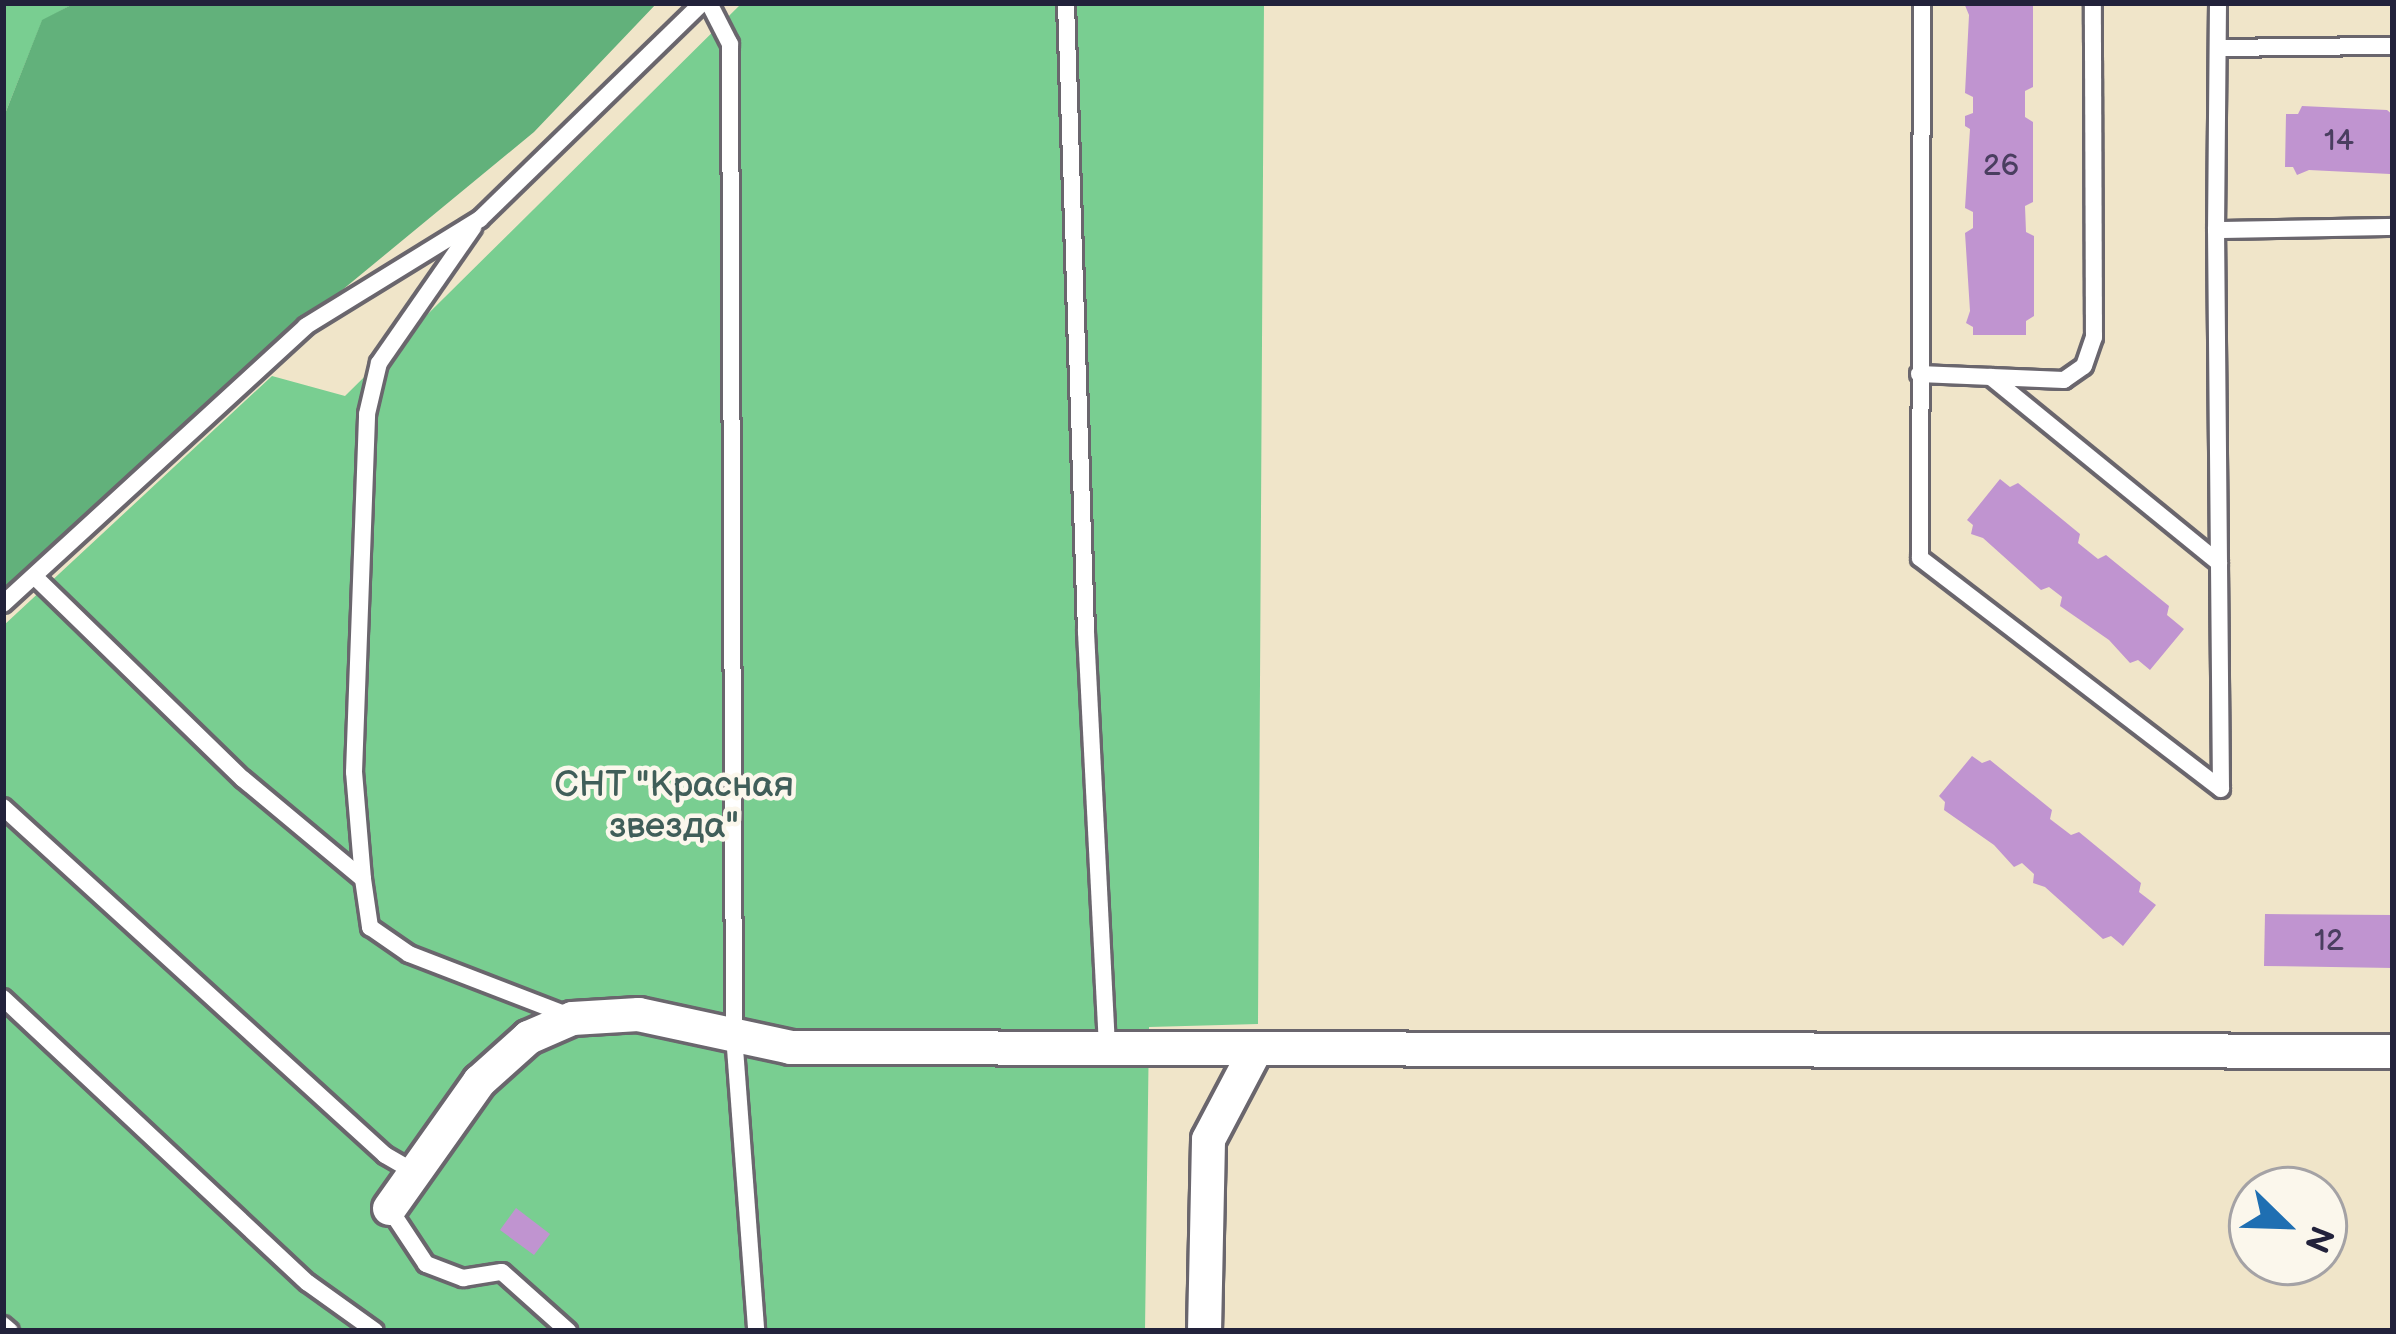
<!DOCTYPE html>
<html>
<head>
<meta charset="utf-8">
<style>
  body { margin:0 }
  #map { position:relative; width:2396px; height:1334px; overflow:hidden; background:#f0e5c9; font-family:"Balsamiq Sans",sans-serif }
  div>[style] { position:absolute }
  .green>* { inset:0; background:#79ce91 }
  .forest>* { inset:0; background:#62b17b }
  .building>* { inset:0; background:#c094d0 }
  .roads { filter:drop-shadow(3px 0 #6a666d) drop-shadow(-3px 0 #6a666d) drop-shadow(0 3px #6a666d) drop-shadow(0 -3px #6a666d) }
  .service>* { height:16px; margin:-8px; padding:0 8px; transform-origin:8px; border-radius:8px; background:#fff }
  .minor>* { height:33px; margin:-16.5px; padding:0 16.5px; transform-origin:16.5px; border-radius:16.5px; background:#fff }
  span { translate:-50% -50%; white-space:nowrap; text-align:center; line-height:1.15; -webkit-text-stroke:9px #fbf7ec; paint-order:stroke }
  .number-label { font-size:30px; color:#4a3e60 }
  .number-label span { -webkit-text-stroke-width:0 }
  .park-label { font-size:36px; color:#405e59 }
  .frame { position:absolute; inset:0; border:6px solid #22223b; pointer-events:none }
  .north { position:absolute; left:2228px; top:1166px; width:120px; height:120px; box-sizing:border-box; background:#fbf7ec; border:3px solid #a4a2a5; border-radius:50%; rotate:113deg; font-size:33px; font-weight:700; line-height:48px; text-align:center; color:#22223b }
  .north::after { content:''; display:block; margin:auto; width:42px; height:54px; background:#1f6fb2; clip-path:polygon(50% 0,100% 100%,50% 72%,0 100%) }
</style>
</head>
<body>
<div id="map">
  <div class="green">
    <i style="clip-path:polygon(3px 3px,75px 3px,42px 21px,3px 119px)"></i>
    <i style="clip-path:polygon(742px 3px,1264px 3px,1258px 1024px,1149px 1027px,1145px 1331px,3px 1331px,3px 626px,272px 376px,345px 396px)"></i>
  </div>
  <div class="forest">
    <i style="clip-path:polygon(75px 3px,657px 3px,534px 132px,290px 333px,3px 591px,3px 119px,42px 20px)"></i>
  </div>
  <div class="building">
    <i style="clip-path:polygon(1964px 3px,2033px 6px,2033px 87px,2025px 91px,2025px 117px,2033px 122px,2033px 202px,2025px 206px,2026px 232px,2034px 236px,2034px 316px,2026px 321px,2026px 335px,1973px 335px,1973px 327px,1966px 323px,1970px 311px,1965px 233px,1973px 228px,1973px 212px,1965px 208px,1970px 129px,1965px 126px,1965px 116px,1973px 113px,1973px 97px,1965px 93px,1969px 15px)"></i>
    <i style="clip-path:polygon(2302px 106px,2387px 110px,2393px 115px,2390px 174px,2309px 170px,2297px 175px,2293px 167px,2285px 167px,2286px 114px,2298px 114px)"></i>
    <i style="clip-path:polygon(2000px 479px,2010px 487px,2018px 483px,2080px 534px,2078px 543px,2098px 559px,2106px 555px,2169px 606px,2167px 615px,2184px 629px,2150px 670px,2138px 660px,2130px 663px,2109px 640px,2060px 606px,2062px 597px,2049px 587px,2041px 590px,1983px 538px,1971px 534px,1973px 525px,1967px 520px)"></i>
    <i style="clip-path:polygon(1972px 756px,1982px 763px,1990px 760px,2052px 810px,2050px 819px,2071px 835px,2079px 832px,2141px 883px,2139px 892px,2156px 905px,2123px 946px,2111px 936px,2103px 939px,2045px 887px,2033px 883px,2034px 874px,2022px 863px,2014px 867px,1994px 845px,1944px 810px,1945px 802px,1939px 796px)"></i>
    <i style="clip-path:polygon(2265px 914px,2393px 915px,2393px 968px,2264px 966px)"></i>
    <i style="clip-path:polygon(516px 1208px,550px 1234px,534px 1255px,500px 1230px)"></i>
  </div>
  <div class="roads">
    <div class="service">
      <i style="left:709px;top:3px;width:46px;rotate:62.9deg"></i>
      <i style="left:730px;top:44px;width:991px;rotate:89.77deg"></i>
      <i style="left:734px;top:1035px;width:297px;rotate:85.7deg"></i>
      <i style="left:1066px;top:3px;width:629px;rotate:88.18deg"></i>
      <i style="left:1086px;top:632px;width:414px;rotate:87.1deg"></i>
      <i style="left:1922px;top:3px;width:555px;rotate:90.21deg"></i>
      <i style="left:1920px;top:558px;width:379px;rotate:37.5deg"></i>
      <i style="left:2221px;top:789px;width:559px;rotate:-90.51deg"></i>
      <i style="left:2218px;top:3px;width:227px;rotate:90.5deg"></i>
      <i style="left:2216px;top:230px;width:177px;rotate:-1deg"></i>
      <i style="left:2218px;top:48px;width:175px;rotate:-0.7deg"></i>
      <i style="left:1919px;top:374px;width:145px;rotate:2.4deg"></i>
      <i style="left:2064px;top:380px;width:24px;rotate:-35deg"></i>
      <i style="left:2084px;top:366px;width:31px;rotate:-71deg"></i>
      <i style="left:2094px;top:337px;width:334px;rotate:-90.2deg"></i>
      <i style="left:1991px;top:377px;width:294px;rotate:39.2deg"></i>
      <i style="left:34px;top:576px;width:291px;rotate:44.2deg"></i>
      <i style="left:243px;top:779px;width:156px;rotate:39.8deg"></i>
      <i style="left:363px;top:879px;width:49px;rotate:81.7deg"></i>
      <i style="left:370px;top:927px;width:47px;rotate:34.7deg"></i>
      <i style="left:409px;top:954px;width:175px;rotate:21.1deg"></i>
      <i style="left:3px;top:604px;width:411px;rotate:-42.5deg"></i>
      <i style="left:306px;top:326px;width:204px;rotate:-31.6deg"></i>
      <i style="left:480px;top:219px;width:310px;rotate:-44.2deg"></i>
      <i style="left:3px;top:807px;width:517px;rotate:42.33deg"></i>
      <i style="left:385px;top:1155px;width:34px;rotate:30deg"></i>
      <i style="left:363px;top:879px;width:107px;rotate:-94.8deg"></i>
      <i style="left:354px;top:772px;width:358px;rotate:-87.9deg"></i>
      <i style="left:367px;top:414px;width:52px;rotate:-76.8deg"></i>
      <i style="left:379px;top:363px;width:165px;rotate:-55.2deg"></i>
      <i style="left:3px;top:998px;width:417px;rotate:43.1deg"></i>
      <i style="left:308px;top:1283px;width:82px;rotate:35.6deg"></i>
      <i style="left:389px;top:1208px;width:67px;rotate:56.5deg"></i>
      <i style="left:426px;top:1264px;width:40px;rotate:21deg"></i>
      <i style="left:463px;top:1278px;width:39px;rotate:-9deg"></i>
      <i style="left:502px;top:1272px;width:89px;rotate:41.8deg"></i>
      <i style="left:3px;top:1325px;width:9px;rotate:41deg"></i>
    </div>
    <div class="minor">
      <i style="left:389px;top:1208px;width:156px;rotate:-54.7deg"></i>
      <i style="left:479px;top:1081px;width:66px;rotate:-41.9deg"></i>
      <i style="left:528px;top:1037px;width:48px;rotate:-23.4deg"></i>
      <i style="left:572px;top:1018px;width:66px;rotate:-3.5deg"></i>
      <i style="left:638px;top:1014px;width:156px;rotate:12.2deg"></i>
      <i style="left:790px;top:1047px;width:1603px;rotate:0.14deg"></i>
      <i style="left:1204px;top:1331px;width:192px;rotate:-88.8deg"></i>
      <i style="left:1208px;top:1139px;width:101px;rotate:-62.2deg"></i>
    </div>
  </div>
  <div class="number-label">
    <span style="left:2339px;top:141px">14</span>
    <span style="left:2001px;top:166px">26</span>
    <span style="left:2329px;top:941px">12</span>
  </div>
  <div class="park-label">
    <span style="left:674px;top:806px">СНТ "Красная<br>звезда"</span>
  </div>
  <div class="frame"></div>
  <div class="north">N</div>
</div>
</body>
</html>
